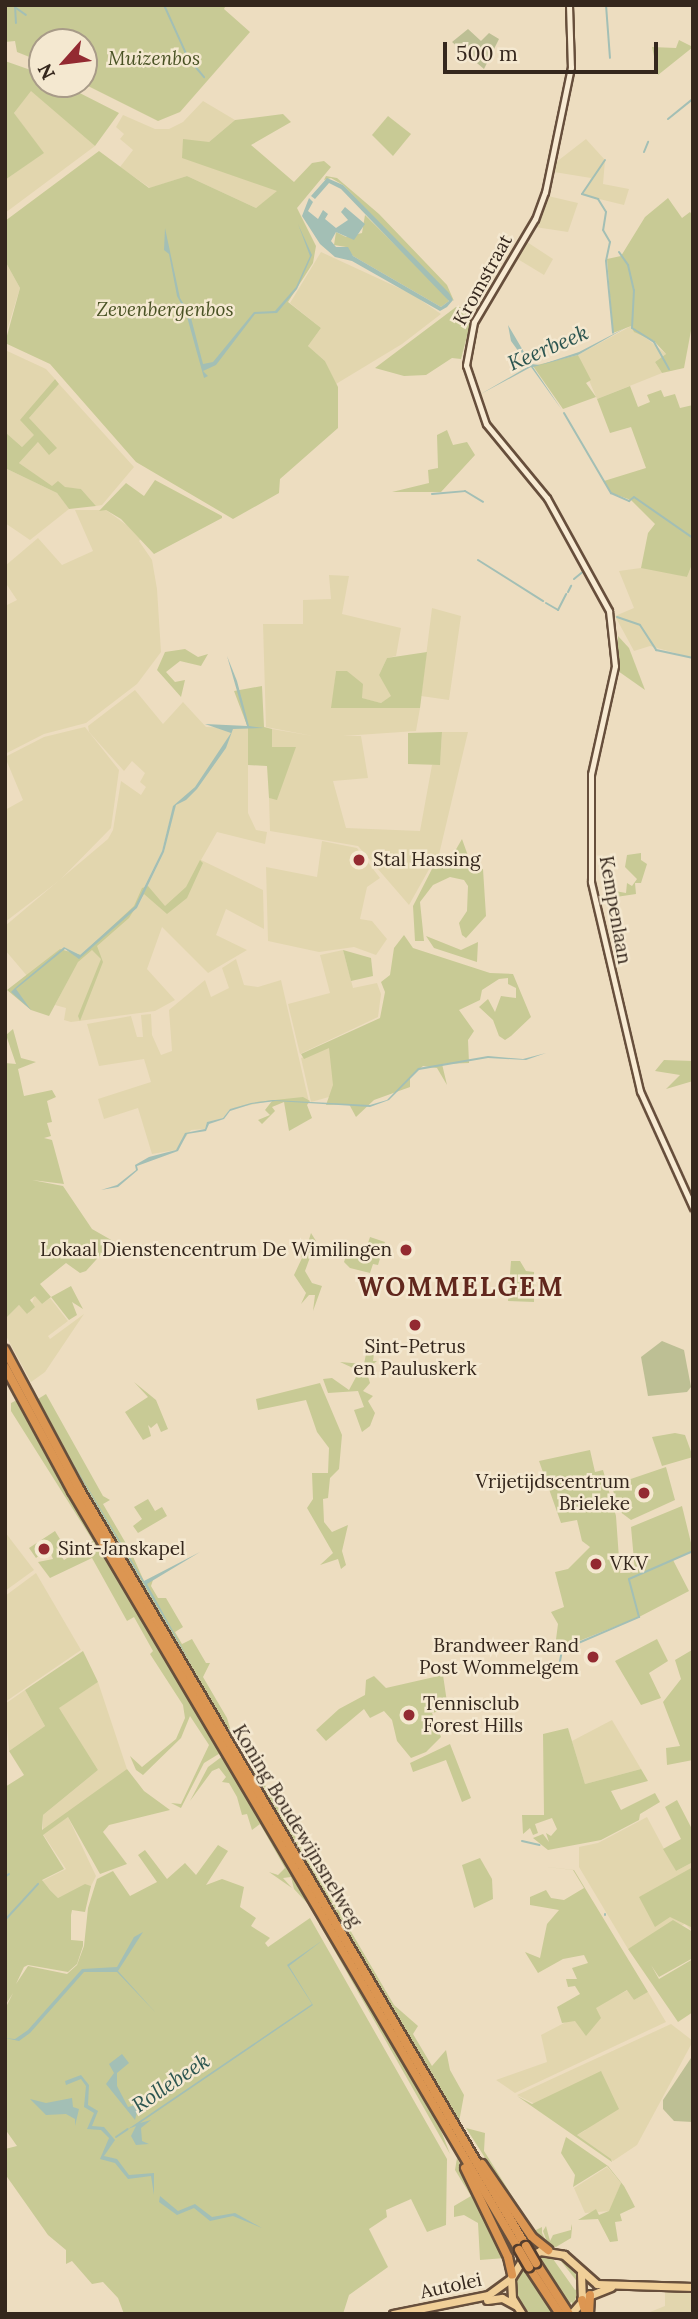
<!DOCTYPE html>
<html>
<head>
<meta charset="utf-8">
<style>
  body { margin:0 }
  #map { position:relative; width:698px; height:2319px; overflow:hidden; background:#edddc0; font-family:Lora,serif }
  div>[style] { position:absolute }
  .farmland>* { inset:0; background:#e2d6ae }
  .green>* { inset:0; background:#c8ca95 }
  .cemetery>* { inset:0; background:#bdbf94 }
  .water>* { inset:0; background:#a3bfb5 }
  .stream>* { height:2px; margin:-1px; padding:0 1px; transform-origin:1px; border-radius:1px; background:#a3bfb5 }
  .roads { filter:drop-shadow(2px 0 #674f3c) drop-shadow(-2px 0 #674f3c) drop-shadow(0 2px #674f3c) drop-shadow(0 -2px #674f3c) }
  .secondary>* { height:5px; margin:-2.5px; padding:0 2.5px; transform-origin:2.5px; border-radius:2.5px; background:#f8ebd3 }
  .primary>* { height:7px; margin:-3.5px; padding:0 3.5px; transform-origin:3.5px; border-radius:3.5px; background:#f0cf98 }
  .highway>* { height:8px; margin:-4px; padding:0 4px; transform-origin:4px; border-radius:4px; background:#dc9652 }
  .bridges { filter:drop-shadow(2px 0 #533c2d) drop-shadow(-2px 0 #533c2d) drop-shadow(0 2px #533c2d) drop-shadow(0 -2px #533c2d) }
  .highway-bridge>* { height:8px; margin:-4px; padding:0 4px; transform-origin:4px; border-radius:4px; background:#dc9652 }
  .dots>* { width:19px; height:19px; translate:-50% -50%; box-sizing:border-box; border:4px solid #f4e8d0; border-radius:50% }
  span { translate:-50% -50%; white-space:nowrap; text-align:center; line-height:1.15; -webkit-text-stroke:5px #f4e8d0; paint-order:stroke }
  .park-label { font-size:19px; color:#495224; font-style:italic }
  .street-label { font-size:19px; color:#35271d }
  .poi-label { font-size:19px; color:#35271d }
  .left { translate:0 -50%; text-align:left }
  .right { translate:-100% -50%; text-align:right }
  .water-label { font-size:21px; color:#2c5550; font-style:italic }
  .district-label { font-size:26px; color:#61271d; font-weight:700; letter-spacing:2px }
  .frame { position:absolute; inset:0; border:7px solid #35271d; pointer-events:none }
  .north { position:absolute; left:28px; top:28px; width:70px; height:70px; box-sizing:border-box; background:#f4e8d0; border:2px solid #a89b88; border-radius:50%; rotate:242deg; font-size:19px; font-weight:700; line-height:28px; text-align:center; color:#35271d }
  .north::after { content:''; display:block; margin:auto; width:24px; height:32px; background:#932a31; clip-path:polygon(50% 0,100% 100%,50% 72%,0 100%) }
  .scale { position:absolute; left:443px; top:42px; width:215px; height:32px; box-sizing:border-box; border:4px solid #35271d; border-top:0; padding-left:9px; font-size:21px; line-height:24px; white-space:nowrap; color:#35271d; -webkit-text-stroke:5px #f4e8d0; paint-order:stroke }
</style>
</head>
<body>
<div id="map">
  <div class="farmland">
    <i style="clip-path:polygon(31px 90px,95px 146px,5px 213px,5px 180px,43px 153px,14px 113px)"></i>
    <i style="clip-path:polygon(203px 101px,235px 120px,209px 142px,278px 191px,256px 208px,187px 176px,150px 188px,120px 167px,133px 150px,120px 139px,124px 134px,116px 127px,123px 115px,155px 129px,169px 129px,183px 122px)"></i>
    <i style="clip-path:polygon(586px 139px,605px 160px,603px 184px,629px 189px,624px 205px,583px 195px,591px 178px,554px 172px,555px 163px)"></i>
    <i style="clip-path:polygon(548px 196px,578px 203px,568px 232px,535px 227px)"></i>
    <i style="clip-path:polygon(527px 242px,553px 259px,544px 275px,516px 258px)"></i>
    <i style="clip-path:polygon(321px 252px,412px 294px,441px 314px,402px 344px,336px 384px,325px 361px,308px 346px,321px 328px,290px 303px)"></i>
    <i style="clip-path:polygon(5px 261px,20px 288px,5px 337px)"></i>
    <i style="clip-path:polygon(631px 326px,666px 354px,655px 362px,662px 373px,597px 399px,578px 355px)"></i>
    <i style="clip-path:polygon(5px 350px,46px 369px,55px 379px,21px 420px,35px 435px,22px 447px,5px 432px)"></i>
    <i style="clip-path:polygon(59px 384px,134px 467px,102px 505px,96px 506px,81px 489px,52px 487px,19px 463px,38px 442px,29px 418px)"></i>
    <i style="clip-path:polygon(5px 468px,57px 493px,69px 509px,30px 540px,5px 523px)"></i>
    <i style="clip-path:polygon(75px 510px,106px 510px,143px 537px,139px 541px,152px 560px,157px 589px,161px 652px,137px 684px,86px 723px,44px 734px,5px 754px,5px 606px,17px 600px,5px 582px,5px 566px,38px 538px,62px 565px,93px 551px)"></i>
    <i style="clip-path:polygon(693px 562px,693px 658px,650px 646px,634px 651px,615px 616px,634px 608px,619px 571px,648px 567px,687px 577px)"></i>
    <i style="clip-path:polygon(329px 575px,349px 576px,342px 614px,401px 628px,396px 656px,387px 658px,379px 675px,392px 696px,381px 703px,361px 698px,347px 671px,336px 671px,332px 708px,420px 708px,416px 731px,343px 736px,361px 736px,368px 778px,333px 781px,346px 828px,420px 831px,432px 765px,440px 764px,442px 732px,468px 732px,437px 863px,432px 864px,409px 905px,358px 846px,270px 831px,269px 798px,277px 799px,295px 747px,272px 748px,272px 729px,313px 736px,266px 727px,263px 624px,303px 624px,303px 600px,331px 599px)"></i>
    <i style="clip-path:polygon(432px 608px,461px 616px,449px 700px,421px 696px)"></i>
    <i style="clip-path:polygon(135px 690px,163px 724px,183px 702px,206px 727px,248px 728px,248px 813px,256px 830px,267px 832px,265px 844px,217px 832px,201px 860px,263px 890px,264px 929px,226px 909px,216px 935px,247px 950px,208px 973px,162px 927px,147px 969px,175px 1000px,155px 1011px,71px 1022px,64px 1020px,66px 1008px,55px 1005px,79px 959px,137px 908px,164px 852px,174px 804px,162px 851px,135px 906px,80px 955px,64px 947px,28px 977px,5px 950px,5px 926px,108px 839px,113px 830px,121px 781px,141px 795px,146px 787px,140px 782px,145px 773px,132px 761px,124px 771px,89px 732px,88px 726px)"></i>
    <i style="clip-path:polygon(85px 727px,119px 770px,111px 828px,60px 880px,5px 922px,5px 810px,23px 800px,5px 757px,44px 737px)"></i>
    <i style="clip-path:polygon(322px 841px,357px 848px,380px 878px,367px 887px,360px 919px,372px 921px,387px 939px,376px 955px,354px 947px,319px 952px,268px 941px,266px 867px,317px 877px)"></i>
    <i style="clip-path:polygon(343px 950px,353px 988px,377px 983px,381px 994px,378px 1017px,300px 1054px,288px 1004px,330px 993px,320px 955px)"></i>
    <i style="clip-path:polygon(236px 959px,244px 985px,258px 987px,281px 980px,309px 1102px,276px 1100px,230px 1109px,223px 1118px,207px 1122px,205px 1129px,191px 1130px,176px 1150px,152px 1154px,138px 1108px,104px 1119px,98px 1099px,151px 1082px,144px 1059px,99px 1066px,87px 1024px,131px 1016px,137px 1037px,143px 1037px,141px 1015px,151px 1014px,152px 1035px,161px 1055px,172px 1051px,169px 1010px,205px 980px,211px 997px,229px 988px,222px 968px)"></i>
    <i style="clip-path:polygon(330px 1045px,334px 1086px,329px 1097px,311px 1102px,301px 1058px)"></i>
    <i style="clip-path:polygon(35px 1295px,42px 1304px,50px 1298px,68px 1321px,48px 1336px,50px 1339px,84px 1314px,45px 1372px,31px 1382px,5px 1334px,5px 1319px,19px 1305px,28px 1314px)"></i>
    <i style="clip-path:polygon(5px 1532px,34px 1570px,5px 1591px)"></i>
    <i style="clip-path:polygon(36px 1573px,81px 1650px,5px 1702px,5px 1596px)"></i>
    <i style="clip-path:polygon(98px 1682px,127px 1769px,43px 1832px,43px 1815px,98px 1770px,58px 1708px)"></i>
    <i style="clip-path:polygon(25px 1690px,45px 1726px,9px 1751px,5px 1704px)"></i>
    <i style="clip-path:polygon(612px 1720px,641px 1769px,585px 1784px,572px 1741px)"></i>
    <i style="clip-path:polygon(68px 1817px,96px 1876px,91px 1886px,85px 1885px,58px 1898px,42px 1881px,66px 1869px,43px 1834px)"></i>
    <i style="clip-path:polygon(647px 1817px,676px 1871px,693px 1862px,693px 1932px,685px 1924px,628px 1949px,579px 1867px,579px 1847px,598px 1843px)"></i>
    <i style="clip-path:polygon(628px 1990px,634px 2000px,648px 1992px,666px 2022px,515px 2093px,496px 2080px,547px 2062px,541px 2035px)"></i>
    <i style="clip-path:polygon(671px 2024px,693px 2041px,637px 2145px,613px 2161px,577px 2135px,586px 2130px,517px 2095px)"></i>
    <i style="clip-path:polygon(607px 2167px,621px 2183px,610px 2211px,585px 2213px,574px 2188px)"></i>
    <i style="clip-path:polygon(665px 2291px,693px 2291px,693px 2314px,645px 2314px,665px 2306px)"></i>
  </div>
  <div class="green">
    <i style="clip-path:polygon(5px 5px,226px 5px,224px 9px,250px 32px,180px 112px,158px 121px,84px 84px,84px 42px,42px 42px,42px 62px,17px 52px,15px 41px,5px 42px)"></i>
    <i style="clip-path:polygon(679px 40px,693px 47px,658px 75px,652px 47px,676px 48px)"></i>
    <i style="clip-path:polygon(5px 61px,42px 74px,42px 84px,62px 84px,119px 113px,95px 146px,31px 91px,14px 113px,44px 153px,5px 180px)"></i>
    <i style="clip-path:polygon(283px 114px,291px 122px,251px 145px,294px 182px,312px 163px,324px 161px,331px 167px,297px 208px,316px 246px,313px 263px,288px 302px,321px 328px,308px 346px,325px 361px,338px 387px,338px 428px,280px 479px,279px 493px,233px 519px,136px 462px,50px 364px,5px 343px,20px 288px,5px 261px,5px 221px,99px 151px,149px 188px,187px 176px,256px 208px,277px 191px,182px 158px,183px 139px,209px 142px,235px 120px)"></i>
    <i style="clip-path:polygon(388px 116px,411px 134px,393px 156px,372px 135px)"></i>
    <i style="clip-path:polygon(326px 176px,337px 178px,379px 214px,447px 285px,454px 301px,343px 185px,331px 178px,324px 180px)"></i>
    <i style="clip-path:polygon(668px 198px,682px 218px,690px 212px,693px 216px,693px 320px,684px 368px,662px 373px,655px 362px,666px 354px,654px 341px,634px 332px,631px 326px,613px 333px,607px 259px,621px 256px,645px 217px)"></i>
    <i style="clip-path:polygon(365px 215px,443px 292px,449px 301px,441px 307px,353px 256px,346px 247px,334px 245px,336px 232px,346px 237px,362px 233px)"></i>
    <i style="clip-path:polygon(456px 307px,464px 307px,472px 317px,461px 359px,452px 358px,426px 375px,404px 376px,375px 368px)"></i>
    <i style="clip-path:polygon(578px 355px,591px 380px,586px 383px,596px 397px,563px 409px,533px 366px)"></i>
    <i style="clip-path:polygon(55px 379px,59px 384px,29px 418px,57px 448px,49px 455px,38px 442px,19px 463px,52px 486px,58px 481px,65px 487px,81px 489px,96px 506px,69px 509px,57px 493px,5px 468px,5px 432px,22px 447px,34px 435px,20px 420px)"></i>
    <i style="clip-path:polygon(630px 386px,638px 407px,650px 402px,647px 395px,661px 390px,664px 397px,675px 394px,680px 408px,693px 405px,693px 562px,687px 577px,641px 568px,648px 533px,655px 524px,631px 500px,611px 493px,604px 481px,646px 468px,631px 427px,610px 433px,597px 399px)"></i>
    <i style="clip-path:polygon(447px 430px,453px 445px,467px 442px,475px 455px,441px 492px,392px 492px,429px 483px,428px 470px,438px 468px,437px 435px)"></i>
    <i style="clip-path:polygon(155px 480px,222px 516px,222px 518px,154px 554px,121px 519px,106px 510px,99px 511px,126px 483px,144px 496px)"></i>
    <i style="clip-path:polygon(618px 636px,629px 648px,645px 690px,618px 671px)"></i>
    <i style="clip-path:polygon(185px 649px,198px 657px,208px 654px,201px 666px,180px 661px,166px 672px,175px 682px,185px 680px,181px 697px,157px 670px,165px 652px)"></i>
    <i style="clip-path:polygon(427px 652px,420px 708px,331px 708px,336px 671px,347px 671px,363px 684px,362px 698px,381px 703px,391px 696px,379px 675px,387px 658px)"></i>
    <i style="clip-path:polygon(262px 686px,264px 727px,272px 729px,272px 747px,296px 747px,277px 800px,269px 798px,267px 766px,248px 765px,248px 728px,234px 691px)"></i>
    <i style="clip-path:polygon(442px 732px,440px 765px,408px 764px,408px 733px)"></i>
    <i style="clip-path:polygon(462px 839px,472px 867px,483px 869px,486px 916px,466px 938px,462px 935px,459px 923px,467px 911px,468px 886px,464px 880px,450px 877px,433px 885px,420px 902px,424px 941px,415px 941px,413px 906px,433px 867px,451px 858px)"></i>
    <i style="clip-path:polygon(641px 853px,641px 860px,647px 864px,641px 883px,635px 883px,636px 894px,616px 897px,615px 891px,626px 893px,627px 883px,632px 886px,637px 879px,625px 867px,627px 855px)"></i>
    <i style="clip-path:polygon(200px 860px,203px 863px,187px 898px,167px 914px,144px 894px,129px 918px,97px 946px,103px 962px,80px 1021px,78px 1016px,101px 959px,92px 950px,78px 962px,49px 1016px,31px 1010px,7px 990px,60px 949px,81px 955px,134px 906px,142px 888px,148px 886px,165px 906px,186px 887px)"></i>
    <i style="clip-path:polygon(404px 935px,413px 948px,490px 973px,513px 974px,531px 1017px,511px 1036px,505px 1040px,499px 1036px,493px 1020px,479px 1007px,488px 999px,495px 1012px,501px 996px,516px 998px,516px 988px,508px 984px,508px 978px,499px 979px,482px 990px,480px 1000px,459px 1010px,474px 1031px,468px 1040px,469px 1063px,442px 1064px,447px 1085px,437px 1068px,423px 1066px,410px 1077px,410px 1087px,374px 1100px,356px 1117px,349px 1104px,326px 1105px,333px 1085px,329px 1048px,304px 1059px,301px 1054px,380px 1018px,385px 992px,381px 982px,390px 975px,394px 948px)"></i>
    <i style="clip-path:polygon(426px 936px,461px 950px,478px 942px,477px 962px,434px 948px)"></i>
    <i style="clip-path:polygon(343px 950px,371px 958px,373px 976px,351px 981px)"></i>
    <i style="clip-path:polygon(13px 1029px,21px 1058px,36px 1062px,18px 1069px,24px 1096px,52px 1090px,56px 1097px,47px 1101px,52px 1122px,47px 1123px,51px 1136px,44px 1138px,52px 1140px,64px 1184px,32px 1180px,63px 1186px,92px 1229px,113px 1241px,86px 1271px,80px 1273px,66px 1263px,40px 1284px,51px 1297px,71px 1286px,83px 1309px,72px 1302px,77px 1315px,69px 1320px,51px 1297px,42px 1304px,35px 1296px,30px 1300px,35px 1307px,27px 1314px,19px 1305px,5px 1319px,5px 1063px,16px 1064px,6px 1035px)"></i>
    <i style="clip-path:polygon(664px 1060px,693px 1061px,693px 1081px,666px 1089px,680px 1075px,655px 1071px)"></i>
    <i style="clip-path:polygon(303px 1097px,310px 1101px,307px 1105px,312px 1118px,289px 1131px,284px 1102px,272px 1107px,275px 1111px,262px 1124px,258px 1120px,270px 1115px,265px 1110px,272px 1101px,248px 1103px)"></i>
    <i style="clip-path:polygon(311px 1233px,316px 1241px,305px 1271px,312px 1283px,322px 1286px,313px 1311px,315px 1295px,309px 1295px,301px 1304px,306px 1293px,294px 1275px,302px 1258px,296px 1242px,305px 1252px)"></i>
    <i style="clip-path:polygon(370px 1237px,385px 1242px,378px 1265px,373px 1264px,370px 1273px,350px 1268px,344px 1262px,346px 1256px,337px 1250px,356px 1257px,366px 1249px)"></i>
    <i style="clip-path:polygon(511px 1261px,520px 1261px,526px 1271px,534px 1272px,534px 1302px,508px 1301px)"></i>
    <i style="clip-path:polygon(366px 1354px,374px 1354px,373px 1361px,377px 1361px,366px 1370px,370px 1383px,363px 1391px,373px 1396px,368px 1401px,375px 1413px,370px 1426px,362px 1432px,354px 1410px,364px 1407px,358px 1391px,328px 1393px,323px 1379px,332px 1378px,349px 1390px,356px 1377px,353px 1368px,340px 1362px,364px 1364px)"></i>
    <i style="clip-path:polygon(134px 1382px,156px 1400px,168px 1429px,161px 1432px,157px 1423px,151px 1428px,148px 1425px,151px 1436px,143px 1440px,125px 1412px,148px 1397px)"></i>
    <i style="clip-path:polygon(320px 1383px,342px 1435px,339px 1469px,330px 1478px,328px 1498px,323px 1499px,324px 1522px,332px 1532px,348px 1525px,342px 1551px,346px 1565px,341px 1569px,338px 1559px,320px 1565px,333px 1553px,307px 1508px,313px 1499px,312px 1473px,328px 1473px,329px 1448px,317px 1432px,306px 1400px,258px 1410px,256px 1399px)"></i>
    <i style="clip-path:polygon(46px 1394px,103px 1496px,110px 1500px,103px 1504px,128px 1547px,136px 1545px,130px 1550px,144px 1581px,153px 1580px,151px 1586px,158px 1598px,166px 1598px,183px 1627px,175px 1632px,182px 1644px,192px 1639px,206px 1663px,210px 1663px,203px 1677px,227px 1718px,235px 1744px,44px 1417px,38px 1399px)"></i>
    <i style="clip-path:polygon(17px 1400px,222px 1752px,204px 1763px,181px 1808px,171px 1803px,181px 1804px,209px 1745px,190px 1716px,181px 1738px,143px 1775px,136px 1770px,130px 1756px,142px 1767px,176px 1739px,185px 1718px,183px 1705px,150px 1654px,153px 1651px,134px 1617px,127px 1621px,92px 1558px,50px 1578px,38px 1562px,53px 1559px,48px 1547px,41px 1545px,43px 1552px,36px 1558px,29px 1548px,55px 1531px,63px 1544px,58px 1552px,64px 1560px,93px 1541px,11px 1411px,11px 1403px)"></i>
    <i style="clip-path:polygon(675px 1433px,685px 1435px,693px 1457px,662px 1466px,652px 1437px)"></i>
    <i style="clip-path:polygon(590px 1450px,595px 1472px,603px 1470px,616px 1516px,620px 1573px,635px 1572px,631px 1527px,682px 1506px,693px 1551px,673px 1560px,689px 1591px,639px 1617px,559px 1649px,555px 1647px,558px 1624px,551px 1612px,564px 1607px,555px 1572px,568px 1569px,590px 1547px,582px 1541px,577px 1520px,561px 1523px,539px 1461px)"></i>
    <i style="clip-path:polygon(666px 1467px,675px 1500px,631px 1520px,619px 1511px,613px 1490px,616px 1484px)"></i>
    <i style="clip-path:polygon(148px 1499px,155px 1511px,162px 1507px,167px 1516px,138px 1533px,133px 1526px,142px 1519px,134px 1507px)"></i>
    <i style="clip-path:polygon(657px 1639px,668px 1661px,649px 1673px,661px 1698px,641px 1705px,615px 1661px)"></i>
    <i style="clip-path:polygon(692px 1650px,693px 1760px,667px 1765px,666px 1748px,680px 1746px,663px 1702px,681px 1679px,675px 1660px)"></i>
    <i style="clip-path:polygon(83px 1651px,98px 1682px,59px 1708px,98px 1770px,43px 1815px,42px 1830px,127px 1769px,144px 1791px,170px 1810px,109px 1825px,103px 1832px,127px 1864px,100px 1874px,68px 1817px,43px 1835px,64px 1869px,42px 1880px,50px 1890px,58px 1898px,85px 1884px,91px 1886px,85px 1912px,72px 1910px,71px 1915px,71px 1940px,83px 1941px,83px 1946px,77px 1964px,68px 1972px,28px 1965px,24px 1967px,16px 1984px,28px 1966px,67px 1974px,77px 1965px,84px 1946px,88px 1908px,97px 1879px,113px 1871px,130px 1896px,157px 1882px,138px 1855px,145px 1850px,167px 1879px,185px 1863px,196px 1875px,218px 1845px,228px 1851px,206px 1885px,222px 1879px,244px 1887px,240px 1907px,256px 1918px,251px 1926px,270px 1938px,265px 1943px,268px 1947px,310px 1918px,447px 2159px,446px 2225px,427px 2232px,411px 2199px,386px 2210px,387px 2217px,369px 2229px,388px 2267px,349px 2295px,343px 2314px,124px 2314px,118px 2298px,103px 2282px,92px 2284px,72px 2261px,66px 2264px,66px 2250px,48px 2235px,5px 2174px,5px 2149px,17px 2146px,5px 2129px,5px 2009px,13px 1993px,5px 2006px,5px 1787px,24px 1775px,9px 1751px,45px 1726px,25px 1690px)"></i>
    <i style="clip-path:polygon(443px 1675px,448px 1709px,432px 1713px,441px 1737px,426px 1752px,411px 1758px,397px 1741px,392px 1720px,384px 1711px,370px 1718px,364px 1709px,326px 1741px,316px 1730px,339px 1709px,365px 1695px,366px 1680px,374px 1676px,386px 1688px)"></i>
    <i style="clip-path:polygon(568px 1728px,585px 1784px,641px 1769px,648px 1781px,611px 1791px,621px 1810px,655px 1793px,660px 1802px,640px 1814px,639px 1820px,601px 1840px,548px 1850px,533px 1838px,543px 1834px,549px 1842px,546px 1833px,551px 1836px,557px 1829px,552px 1818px,535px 1824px,538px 1833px,533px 1835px,530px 1828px,523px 1834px,522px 1815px,544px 1815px,543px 1734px)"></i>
    <i style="clip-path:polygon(450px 1744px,471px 1798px,462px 1802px,446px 1760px,413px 1772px,410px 1763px)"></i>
    <i style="clip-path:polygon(238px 1748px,265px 1785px,394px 2005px,418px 2026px,413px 2034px,432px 2066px,446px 2050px,450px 2070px,464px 2095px,459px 2122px)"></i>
    <i style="clip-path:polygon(224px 1755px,440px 2128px,450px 2154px,308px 1904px,294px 1889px,291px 1877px,283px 1878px,292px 1888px,269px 1872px,278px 1875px,285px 1868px,260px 1824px,252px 1830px,247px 1814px,242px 1815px,237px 1797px,229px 1783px,222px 1782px,226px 1777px,219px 1768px,212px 1771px,190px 1801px,208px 1767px)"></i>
    <i style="clip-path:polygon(677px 1800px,693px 1831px,693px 1862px,676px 1871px,663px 1849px,681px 1839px,665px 1807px)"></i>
    <i style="clip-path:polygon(480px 1858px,492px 1879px,493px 1899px,474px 1908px,462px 1865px)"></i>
    <i style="clip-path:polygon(538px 1866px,574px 1870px,648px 1992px,634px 2000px,627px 1990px,596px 2008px,601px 2018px,586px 2036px,575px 2021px,562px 2023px,557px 2007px,580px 1994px,575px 1986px,568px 1987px,566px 1979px,577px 1979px,572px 1968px,588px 1963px,584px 1955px,563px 1959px,538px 1973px,525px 1952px,540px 1958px,547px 1924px,559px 1910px,530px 1905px,530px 1897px,546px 1890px,551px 1898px,564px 1900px,584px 1888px,573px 1870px)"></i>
    <i style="clip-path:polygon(693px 1867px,693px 1928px,670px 1917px,655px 1927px,639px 1897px)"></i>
    <i style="clip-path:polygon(673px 1920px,693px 1932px,693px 1958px,659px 1977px,651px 1965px,659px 1979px,693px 1959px,693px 2012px,678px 2022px,628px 1949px)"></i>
    <i style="clip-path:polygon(601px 2071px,619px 2109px,577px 2135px,611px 2159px,612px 2162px,517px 2096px,532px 2104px)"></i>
    <i style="clip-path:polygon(466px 2128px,485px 2133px,484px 2151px,534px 2231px,542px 2227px,542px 2233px,548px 2245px,543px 2231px,546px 2226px,550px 2241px,553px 2235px,571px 2230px,571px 2224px,572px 2228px,571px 2238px,556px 2247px,544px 2246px,539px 2242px)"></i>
    <i style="clip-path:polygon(566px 2137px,608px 2166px,624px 2186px,632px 2201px,635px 2207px,620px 2214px,622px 2221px,615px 2222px,618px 2241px,610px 2242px,598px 2219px,578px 2220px,596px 2209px,599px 2215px,609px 2211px,621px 2183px,607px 2166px,573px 2187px,575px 2175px,561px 2153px)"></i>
    <i style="clip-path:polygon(457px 2158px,506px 2257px,506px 2271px,505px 2258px,480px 2260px,478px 2223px,464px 2215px,454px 2217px,454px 2206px,471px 2196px,455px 2170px)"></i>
    <i style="clip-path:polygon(536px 2255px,557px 2255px,574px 2269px,579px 2284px,557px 2256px,553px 2259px,575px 2290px,579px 2288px,572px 2309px,572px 2302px,568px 2304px,539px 2260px,543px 2257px)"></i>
    <i style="clip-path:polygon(521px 2266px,526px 2270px,553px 2314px,526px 2314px,520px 2308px,514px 2280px)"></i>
  </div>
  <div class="cemetery">
    <i style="clip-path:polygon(468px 29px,481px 41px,489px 33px,499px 39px,484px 69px,452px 42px)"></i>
    <i style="clip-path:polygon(662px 1341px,684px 1350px,691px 1387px,687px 1392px,648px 1396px,641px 1357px)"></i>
    <i style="clip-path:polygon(693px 2055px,693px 2122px,674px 2121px,663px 2109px,663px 2100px)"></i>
  </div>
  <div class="water">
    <i style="clip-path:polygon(327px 178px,343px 185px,449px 293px,453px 300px,447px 307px,440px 311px,352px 261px,335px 257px,320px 244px,302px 216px,309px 198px,313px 202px,308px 211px,318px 219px,323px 210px,328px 214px,325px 219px,336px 228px,348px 220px,341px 212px,345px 207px,365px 224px,354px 240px,336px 232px,331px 241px,336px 247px,348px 247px,353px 256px,441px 307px,449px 301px,341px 189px,329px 183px,315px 199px,311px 196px)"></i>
    <i style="clip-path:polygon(298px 224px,312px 255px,297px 289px,277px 313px,255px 314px,216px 365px,203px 371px,208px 376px,204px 378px,186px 313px,177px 296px,169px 254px,164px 250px,165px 228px,180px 298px,190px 314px,203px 364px,213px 362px,254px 312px,275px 311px,296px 287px,310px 256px)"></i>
    <i style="clip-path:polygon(508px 325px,531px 364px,540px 365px,579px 352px,627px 327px,578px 355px,533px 367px,562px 410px,531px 367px,479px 395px,529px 366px,511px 341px)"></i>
    <i style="clip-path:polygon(227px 656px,237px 681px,249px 726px,264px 728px,233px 729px,226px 748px,197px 789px,186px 800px,176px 805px,164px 852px,137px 908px,79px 959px,65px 949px,16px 989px,31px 1010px,11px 992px,15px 988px,64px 947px,80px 955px,135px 906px,162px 851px,173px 806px,195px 787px,231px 733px,205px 724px,247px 726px)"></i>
    <i style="clip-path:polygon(546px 1053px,526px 1060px,488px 1058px,419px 1070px,389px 1100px,370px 1107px,276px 1101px,252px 1104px,230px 1111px,224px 1119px,209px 1124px,206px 1131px,187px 1134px,178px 1151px,137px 1166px,138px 1170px,118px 1187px,101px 1190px,117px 1185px,136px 1170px,135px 1165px,149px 1157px,176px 1150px,185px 1133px,205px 1129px,207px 1122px,223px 1118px,230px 1109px,251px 1103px,273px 1100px,370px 1105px,387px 1100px,418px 1068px,488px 1056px,523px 1059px)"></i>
    <i style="clip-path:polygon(44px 1415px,144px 1581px,200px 1552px,147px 1584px,193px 1667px)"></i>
    <i style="clip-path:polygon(143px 1932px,118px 1971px,156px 2013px,117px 1972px,84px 1972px,30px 2033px,19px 2041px,5px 2038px,15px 2039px,28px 2030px,82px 1969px,117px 1967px,134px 1937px)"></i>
    <i style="clip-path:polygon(323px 1940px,289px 1966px,313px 2005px,140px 2123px,151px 2120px,141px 2128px,142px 2141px,149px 2144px,136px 2145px,131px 2136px,136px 2126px,128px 2129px,312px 2004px,287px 1965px)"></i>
    <i style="clip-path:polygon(122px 2054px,129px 2063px,117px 2073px,117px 2086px,128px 2107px,139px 2104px,135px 2120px,106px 2084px,114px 2073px,109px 2064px)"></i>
    <i style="clip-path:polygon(81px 2075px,89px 2085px,88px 2105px,98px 2111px,92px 2126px,104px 2127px,115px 2140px,104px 2156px,117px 2159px,129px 2175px,154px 2173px,154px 2195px,151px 2176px,128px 2179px,115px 2163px,100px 2159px,109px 2138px,101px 2130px,87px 2129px,94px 2113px,84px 2107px,86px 2086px,81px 2079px,66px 2085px,65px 2081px)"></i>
    <i style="clip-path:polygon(72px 2098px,73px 2107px,79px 2109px,75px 2126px,75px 2119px,66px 2114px,46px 2115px,30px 2099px,46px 2103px)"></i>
    <i style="clip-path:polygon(160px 2196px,178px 2211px,195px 2204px,212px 2217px,235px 2213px,262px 2228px,233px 2216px,210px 2221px,194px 2208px,177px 2215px,159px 2202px)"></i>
  </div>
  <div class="stream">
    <i style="left:15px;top:5px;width:18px;rotate:87deg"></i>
    <i style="left:164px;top:5px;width:58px;rotate:65.6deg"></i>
    <i style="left:188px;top:58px;width:25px;rotate:50deg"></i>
    <i style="left:606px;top:5px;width:53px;rotate:85.7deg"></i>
    <i style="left:16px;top:8px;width:12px;rotate:35deg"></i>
    <i style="left:668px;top:119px;width:32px;rotate:-39deg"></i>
    <i style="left:644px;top:152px;width:11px;rotate:-68deg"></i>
    <i style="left:605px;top:160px;width:41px;rotate:124.1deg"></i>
    <i style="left:582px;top:194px;width:17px;rotate:17deg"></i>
    <i style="left:598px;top:199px;width:15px;rotate:58deg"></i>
    <i style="left:606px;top:212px;width:18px;rotate:99deg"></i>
    <i style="left:603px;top:230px;width:14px;rotate:60deg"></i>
    <i style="left:610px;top:242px;width:19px;rotate:102deg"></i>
    <i style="left:606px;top:261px;width:72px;rotate:84.4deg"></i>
    <i style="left:619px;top:252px;width:16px;rotate:55deg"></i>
    <i style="left:628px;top:265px;width:26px;rotate:77deg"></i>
    <i style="left:634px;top:290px;width:38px;rotate:93deg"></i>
    <i style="left:632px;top:328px;width:26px;rotate:32deg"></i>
    <i style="left:654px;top:342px;width:31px;rotate:61deg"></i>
    <i style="left:564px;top:413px;width:93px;rotate:59.6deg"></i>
    <i style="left:611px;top:493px;width:20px;rotate:24deg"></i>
    <i style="left:629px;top:501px;width:6px;rotate:-39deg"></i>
    <i style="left:634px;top:497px;width:72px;rotate:34.8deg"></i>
    <i style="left:432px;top:494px;width:33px;rotate:-5deg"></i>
    <i style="left:465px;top:491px;width:21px;rotate:31deg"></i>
    <i style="left:478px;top:560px;width:77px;rotate:32.2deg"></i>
    <i style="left:574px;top:579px;width:13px;rotate:-39deg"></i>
    <i style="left:568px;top:592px;width:7px;rotate:-63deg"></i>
    <i style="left:546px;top:603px;width:14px;rotate:30deg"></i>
    <i style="left:558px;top:610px;width:18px;rotate:-63deg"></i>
    <i style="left:617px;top:617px;width:24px;rotate:19deg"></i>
    <i style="left:640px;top:625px;width:30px;rotate:57deg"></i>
    <i style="left:656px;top:650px;width:38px;rotate:12deg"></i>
    <i style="left:559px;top:1667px;width:17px;rotate:-80deg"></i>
    <i style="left:562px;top:1650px;width:84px;rotate:-23.2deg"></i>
    <i style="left:639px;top:1617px;width:39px;rotate:-105deg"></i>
    <i style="left:629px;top:1579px;width:70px;rotate:-23.6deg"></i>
    <i style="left:471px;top:1669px;width:12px;rotate:-9deg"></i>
    <i style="left:522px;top:1841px;width:18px;rotate:13deg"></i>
    <i style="left:5px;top:1877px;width:5px;rotate:-37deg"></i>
    <i style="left:605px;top:1914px;width:1px;rotate:90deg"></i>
    <i style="left:5px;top:1920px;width:49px;rotate:-47.5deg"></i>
    <i style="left:116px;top:2137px;width:14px;rotate:-34deg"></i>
  </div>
  <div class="roads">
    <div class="secondary">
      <i style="left:569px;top:5px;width:62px;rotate:88.2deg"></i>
      <i style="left:571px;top:67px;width:128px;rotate:101.7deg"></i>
      <i style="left:545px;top:192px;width:29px;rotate:110deg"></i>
      <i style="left:535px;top:219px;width:120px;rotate:120.6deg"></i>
      <i style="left:474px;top:322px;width:44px;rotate:100.5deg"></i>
      <i style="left:466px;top:365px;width:62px;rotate:71.3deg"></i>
      <i style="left:486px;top:424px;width:96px;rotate:50.5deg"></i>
      <i style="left:547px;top:498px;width:129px;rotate:61.2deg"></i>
      <i style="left:609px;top:611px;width:55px;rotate:83.8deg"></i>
      <i style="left:615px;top:666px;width:111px;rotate:102.5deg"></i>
      <i style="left:591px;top:774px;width:108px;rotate:90deg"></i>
      <i style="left:591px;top:882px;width:215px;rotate:76.8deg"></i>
      <i style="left:640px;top:1091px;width:128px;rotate:65.6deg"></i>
    </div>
    <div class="primary">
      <i style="left:581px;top:2273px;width:27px;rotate:88deg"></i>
      <i style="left:487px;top:2300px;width:15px;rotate:-8deg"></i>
      <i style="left:502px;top:2298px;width:15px;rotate:28deg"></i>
      <i style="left:393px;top:2314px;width:97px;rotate:-11.3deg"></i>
      <i style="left:488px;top:2295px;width:27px;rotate:-36deg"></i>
      <i style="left:522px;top:2314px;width:19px;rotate:-122deg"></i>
      <i style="left:512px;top:2298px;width:20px;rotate:-93deg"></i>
      <i style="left:511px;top:2278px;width:22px;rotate:-58deg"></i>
      <i style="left:523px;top:2259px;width:19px;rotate:-25deg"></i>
      <i style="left:540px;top:2251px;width:24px;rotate:9deg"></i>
      <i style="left:564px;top:2255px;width:44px;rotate:41.3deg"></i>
      <i style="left:597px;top:2284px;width:96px;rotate:1.8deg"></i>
      <i style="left:571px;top:2314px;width:23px;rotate:-49deg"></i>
      <i style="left:586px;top:2297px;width:27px;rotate:-22deg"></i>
    </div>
    <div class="highway">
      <i style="left:5px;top:1350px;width:155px;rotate:61.9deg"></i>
      <i style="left:78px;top:1487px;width:881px;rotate:59.45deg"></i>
      <i style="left:5px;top:1367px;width:141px;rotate:61.6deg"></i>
      <i style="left:72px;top:1491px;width:881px;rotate:59.5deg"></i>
      <i style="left:482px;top:2164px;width:88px;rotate:55.6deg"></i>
      <i style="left:532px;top:2237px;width:21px;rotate:39deg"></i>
      <i style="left:465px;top:2168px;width:99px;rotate:64.2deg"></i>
      <i style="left:508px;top:2257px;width:18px;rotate:77deg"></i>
      <i style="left:536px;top:2263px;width:61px;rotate:57.1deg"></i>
      <i style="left:529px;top:2267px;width:56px;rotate:56.6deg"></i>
      <i style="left:582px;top:2300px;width:15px;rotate:74deg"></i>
      <i style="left:589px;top:2314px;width:19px;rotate:-87deg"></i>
    </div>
  </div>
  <div class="bridges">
    <div class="highway-bridge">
      <i style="left:526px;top:2246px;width:20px;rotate:60deg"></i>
      <i style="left:519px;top:2250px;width:20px;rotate:60deg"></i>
    </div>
  </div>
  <div class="dots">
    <i style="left:359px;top:860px;background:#932a31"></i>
    <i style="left:406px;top:1250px;background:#932a31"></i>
    <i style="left:415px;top:1325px;background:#932a31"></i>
    <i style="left:644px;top:1493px;background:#932a31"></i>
    <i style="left:44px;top:1549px;background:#932a31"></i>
    <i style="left:596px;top:1564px;background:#932a31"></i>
    <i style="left:593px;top:1657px;background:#932a31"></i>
    <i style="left:409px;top:1715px;background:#932a31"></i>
  </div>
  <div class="park-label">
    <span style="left:154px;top:59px">Muizenbos</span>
    <span style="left:165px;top:310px">Zevenbergenbos</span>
  </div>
  <div class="street-label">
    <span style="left:483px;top:280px;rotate:-61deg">Kromstraat</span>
    <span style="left:615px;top:910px;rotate:80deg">Kempenlaan</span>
    <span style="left:297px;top:1826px;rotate:59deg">Koning Boudewijnsnelweg</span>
    <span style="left:451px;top:2286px;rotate:-12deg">Autolei</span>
  </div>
  <div class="poi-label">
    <span class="left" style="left:373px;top:860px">Stal Hassing</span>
    <span class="right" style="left:392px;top:1250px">Lokaal Dienstencentrum De Wimilingen</span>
    <span style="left:415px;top:1358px">Sint-Petrus<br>en Pauluskerk</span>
    <span class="right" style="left:630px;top:1493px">Vrijetijdscentrum<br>Brieleke</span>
    <span class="left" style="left:58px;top:1549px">Sint-Janskapel</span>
    <span class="left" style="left:610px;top:1564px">VKV</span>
    <span class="right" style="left:579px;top:1657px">Brandweer Rand<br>Post Wommelgem</span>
    <span class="left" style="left:423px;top:1715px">Tennisclub<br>Forest Hills</span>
  </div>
  <div class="water-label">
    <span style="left:548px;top:348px;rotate:-23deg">Keerbeek</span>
    <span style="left:171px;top:2083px;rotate:-34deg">Rollebeek</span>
  </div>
  <div class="district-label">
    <span style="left:461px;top:1287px">WOMMELGEM</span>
  </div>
  <div class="frame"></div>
  <div class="north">N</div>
  <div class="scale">500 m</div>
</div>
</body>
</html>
